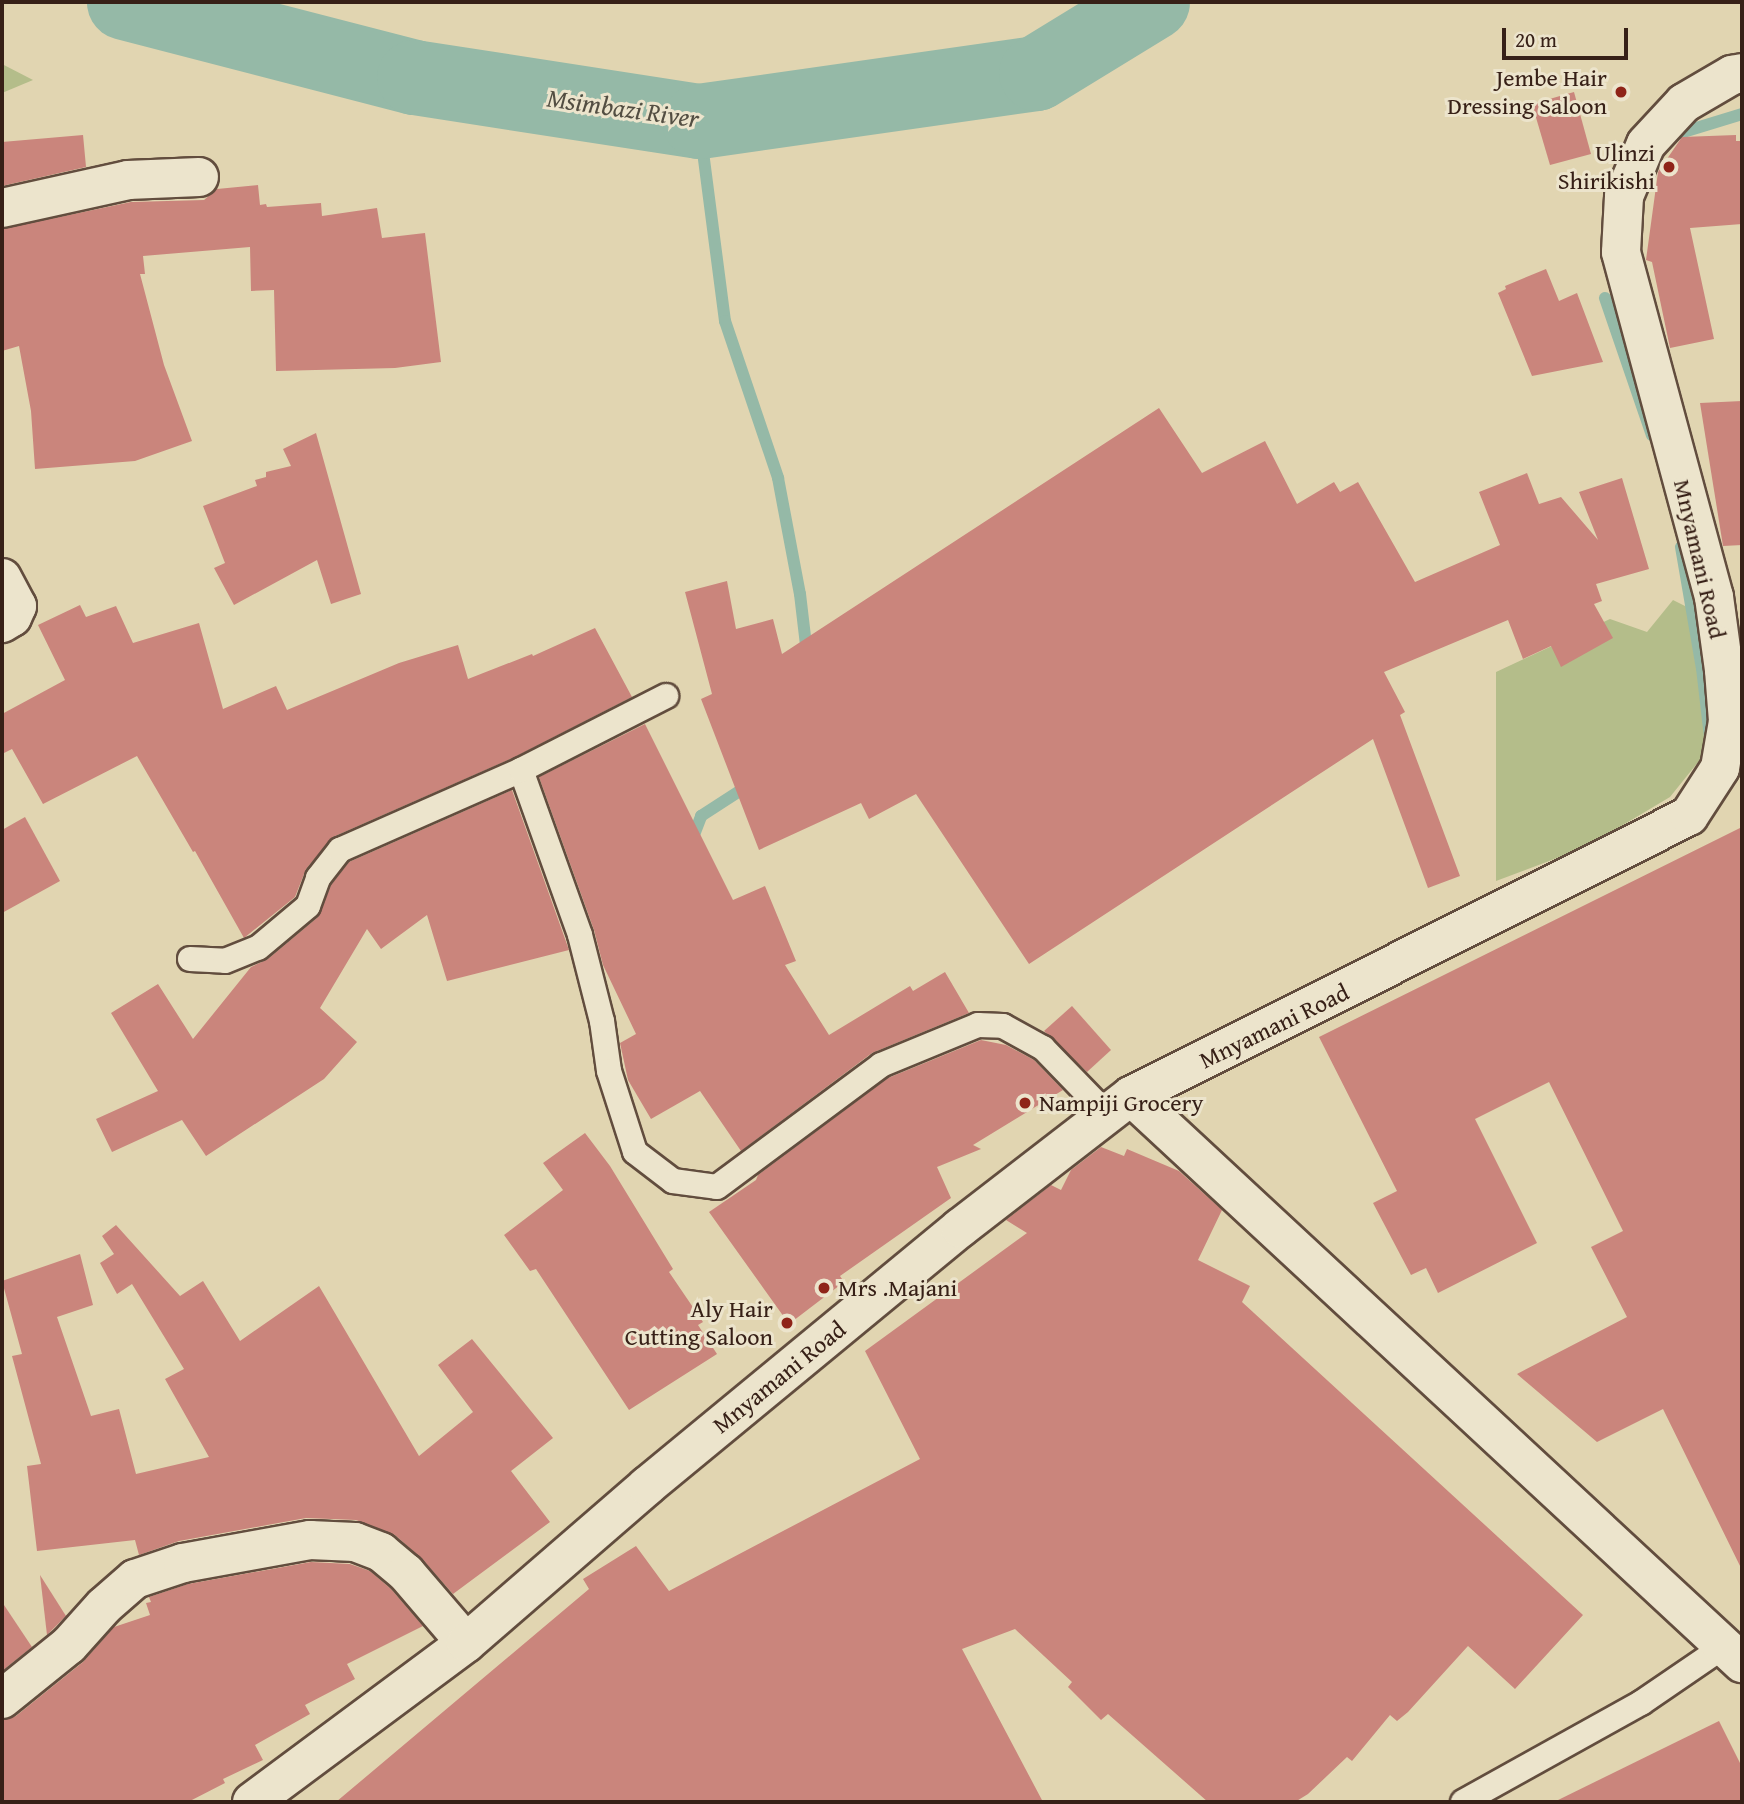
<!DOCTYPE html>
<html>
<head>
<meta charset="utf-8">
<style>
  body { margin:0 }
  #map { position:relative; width:1744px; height:1804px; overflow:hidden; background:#e1d5b1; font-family:"Gentium Book Plus",serif }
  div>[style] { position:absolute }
  .green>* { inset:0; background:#b4bd8a }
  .stream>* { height:12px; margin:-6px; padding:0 6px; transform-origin:6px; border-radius:6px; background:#95b9a7 }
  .river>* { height:75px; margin:-37.5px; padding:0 37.5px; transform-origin:37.5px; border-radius:37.5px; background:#95b9a7 }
  .building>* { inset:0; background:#ca857c }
  .roads { filter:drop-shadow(2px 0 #624d3e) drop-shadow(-2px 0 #624d3e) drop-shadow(0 2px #624d3e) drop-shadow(0 -2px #624d3e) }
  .service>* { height:24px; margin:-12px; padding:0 12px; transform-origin:12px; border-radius:12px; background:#ece4cc }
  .minor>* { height:38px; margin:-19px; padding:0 19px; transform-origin:19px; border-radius:19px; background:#ece4cc }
  .tertiary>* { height:38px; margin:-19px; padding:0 19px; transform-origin:19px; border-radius:19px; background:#ece4cc }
  .dots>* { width:19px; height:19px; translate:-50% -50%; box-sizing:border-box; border:4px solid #ece4cc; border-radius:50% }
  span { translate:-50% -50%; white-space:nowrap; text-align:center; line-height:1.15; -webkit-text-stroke:6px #ece4cc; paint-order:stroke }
  .poi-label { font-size:24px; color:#372017 }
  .right { translate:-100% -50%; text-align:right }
  .left { translate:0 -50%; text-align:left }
  .street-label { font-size:24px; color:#372017 }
  .water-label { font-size:26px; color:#534e42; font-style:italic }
  .frame { position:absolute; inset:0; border:4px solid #372017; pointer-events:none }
  .scale { position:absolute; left:1502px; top:28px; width:126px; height:32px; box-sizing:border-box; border:4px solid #372017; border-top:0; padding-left:9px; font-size:21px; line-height:24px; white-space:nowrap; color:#372017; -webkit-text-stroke:5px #ece4cc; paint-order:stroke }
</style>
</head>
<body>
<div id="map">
  <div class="green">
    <i style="clip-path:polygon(2px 64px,33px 80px,2px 93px)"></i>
    <i style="clip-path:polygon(1673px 600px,1699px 613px,1718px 719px,1707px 751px,1670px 797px,1586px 847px,1496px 881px,1496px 672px,1610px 619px,1647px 632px)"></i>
  </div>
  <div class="stream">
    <i style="left:699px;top:121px;width:202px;rotate:82.6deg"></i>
    <i style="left:725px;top:321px;width:166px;rotate:71.3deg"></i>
    <i style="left:778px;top:478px;width:118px;rotate:79.3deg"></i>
    <i style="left:800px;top:594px;width:60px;rotate:83.3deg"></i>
    <i style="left:1680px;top:133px;width:65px;rotate:-17deg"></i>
    <i style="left:1605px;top:298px;width:145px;rotate:71.1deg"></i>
    <i style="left:1681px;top:547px;width:123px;rotate:80.2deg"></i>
    <i style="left:1702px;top:668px;width:69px;rotate:83.4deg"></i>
    <i style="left:692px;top:840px;width:26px;rotate:-69deg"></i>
    <i style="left:701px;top:816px;width:57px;rotate:-32.9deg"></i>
  </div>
  <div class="river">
    <i style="left:124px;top:2px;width:300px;rotate:14.5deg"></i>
    <i style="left:414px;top:77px;width:288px;rotate:8.8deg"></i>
    <i style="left:699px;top:121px;width:340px;rotate:-8.1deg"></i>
    <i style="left:1036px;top:73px;width:136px;rotate:-31.5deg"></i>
  </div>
  <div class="building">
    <i style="clip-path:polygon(1574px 92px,1591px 154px,1550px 165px,1532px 104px)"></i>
    <i style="clip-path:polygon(83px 135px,86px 167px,2px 186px,2px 142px)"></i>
    <i style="clip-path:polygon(1736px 135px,1736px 141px,1742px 141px,1742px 224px,1690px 228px,1714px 339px,1670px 348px,1652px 262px,1646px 260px,1658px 172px,1682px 137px)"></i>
    <i style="clip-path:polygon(258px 185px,260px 205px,266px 204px,267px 207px,321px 203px,322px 216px,377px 208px,382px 238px,425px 233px,441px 362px,395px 368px,276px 371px,274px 290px,251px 291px,250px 247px,143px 256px,145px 274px,140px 274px,164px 365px,192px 441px,135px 461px,35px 469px,31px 411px,19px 346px,2px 351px,2px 229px,131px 202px,204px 200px,217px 189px)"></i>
    <i style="clip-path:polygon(1546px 269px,1559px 301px,1577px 293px,1603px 362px,1532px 376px,1498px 293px,1506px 289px,1505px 286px)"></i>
    <i style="clip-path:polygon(1742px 401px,1742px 545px,1723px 546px,1700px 403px)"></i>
    <i style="clip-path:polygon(1159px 408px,1202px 473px,1265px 441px,1297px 504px,1334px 482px,1340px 492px,1358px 482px,1415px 582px,1500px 545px,1479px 492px,1527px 473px,1539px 504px,1561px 497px,1598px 540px,1579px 492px,1622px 478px,1649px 569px,1596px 584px,1602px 601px,1594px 604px,1613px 638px,1561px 667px,1551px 646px,1523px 659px,1508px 620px,1384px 672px,1405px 712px,1400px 715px,1460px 876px,1428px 888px,1373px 739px,1029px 964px,916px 794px,869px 819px,861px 803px,759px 850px,701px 699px,712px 694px,685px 592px,727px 581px,736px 629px,773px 619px,782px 654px)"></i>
    <i style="clip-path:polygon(316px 433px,361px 594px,331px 604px,317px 560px,234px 605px,214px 568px,225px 563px,203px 506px,257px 486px,255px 480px,266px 477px,266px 472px,291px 466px,283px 449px)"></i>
    <i style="clip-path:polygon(80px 605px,86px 617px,116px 606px,133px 643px,199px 623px,223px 709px,276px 686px,287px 710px,399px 663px,458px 645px,468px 679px,532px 654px,533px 656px,595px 628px,632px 697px,515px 757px,333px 837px,306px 869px,295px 897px,244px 938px,195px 851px,193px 852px,137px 756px,43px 804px,12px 749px,2px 754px,2px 714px,65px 680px,38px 625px)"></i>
    <i style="clip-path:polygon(645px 724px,733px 900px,765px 886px,796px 961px,785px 965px,829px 1035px,910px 986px,913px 991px,945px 972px,969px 1013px,872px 1053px,741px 1151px,700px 1091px,651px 1119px,628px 1080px,620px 1043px,636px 1034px,603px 965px,594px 930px,539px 777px)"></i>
    <i style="clip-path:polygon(512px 790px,569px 950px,447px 981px,427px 915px,381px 949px,367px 929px,320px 1008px,357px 1042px,324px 1079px,206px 1156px,182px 1120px,112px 1152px,96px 1119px,158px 1091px,111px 1013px,158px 984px,193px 1039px,251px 967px,268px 959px,318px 917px,331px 885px,349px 862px)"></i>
    <i style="clip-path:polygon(25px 817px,60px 881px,2px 913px,2px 830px)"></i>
    <i style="clip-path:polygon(1742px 827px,1742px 1570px,1663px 1409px,1597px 1442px,1517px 1374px,1627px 1317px,1591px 1247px,1623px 1231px,1549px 1082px,1475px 1119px,1537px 1243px,1438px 1293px,1426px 1268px,1411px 1275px,1373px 1203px,1397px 1191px,1319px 1037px)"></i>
    <i style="clip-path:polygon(1072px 1006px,1111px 1050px,1087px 1072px,1044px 1031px)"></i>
    <i style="clip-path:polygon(981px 1040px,1006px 1045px,1034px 1060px,1063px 1090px,973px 1145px,981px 1149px,937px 1167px,951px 1198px,840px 1276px,844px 1282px,789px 1324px,709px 1212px,756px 1180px,758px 1175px,888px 1078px)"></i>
    <i style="clip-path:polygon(585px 1133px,610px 1166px,673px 1269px,669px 1272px,703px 1322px,698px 1325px,717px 1354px,629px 1410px,536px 1269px,530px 1271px,504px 1235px,563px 1190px,543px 1163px)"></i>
    <i style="clip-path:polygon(1101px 1147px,1124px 1156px,1127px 1149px,1179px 1171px,1222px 1210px,1198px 1260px,1250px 1286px,1242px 1302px,1583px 1615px,1515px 1689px,1468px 1646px,1408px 1712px,1397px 1721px,1390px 1715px,1352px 1761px,1347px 1757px,1308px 1794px,1295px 1802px,1208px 1802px,1108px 1714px,1101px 1720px,1068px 1687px,1072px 1682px,1015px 1629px,962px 1649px,1043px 1802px,336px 1802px,589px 1589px,583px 1579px,636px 1546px,669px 1591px,920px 1459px,865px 1351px,1027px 1233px,1006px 1220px,1051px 1185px,1061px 1190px,1071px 1170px)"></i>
    <i style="clip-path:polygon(116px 1225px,180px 1296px,203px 1281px,240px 1341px,319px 1286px,419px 1456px,473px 1412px,438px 1365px,472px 1339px,553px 1438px,511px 1471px,550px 1522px,453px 1594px,422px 1559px,395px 1535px,356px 1520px,306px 1518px,179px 1541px,139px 1555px,135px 1540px,37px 1551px,27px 1466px,41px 1464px,12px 1356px,22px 1354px,2px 1281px,80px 1254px,93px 1305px,57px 1317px,91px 1416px,119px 1409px,136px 1474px,209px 1457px,165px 1379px,184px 1369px,132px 1284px,117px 1294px,100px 1263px,114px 1254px,102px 1236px)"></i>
    <i style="clip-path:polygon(311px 1562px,350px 1564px,370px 1571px,391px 1589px,423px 1626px,347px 1664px,355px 1679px,305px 1705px,310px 1714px,255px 1745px,263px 1760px,223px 1779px,225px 1783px,188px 1802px,2px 1802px,2px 1720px,16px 1716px,83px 1662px,114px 1627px,150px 1615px,146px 1603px,151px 1602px,149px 1597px,188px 1584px)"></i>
    <i style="clip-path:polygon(40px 1575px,66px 1616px,47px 1635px)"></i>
    <i style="clip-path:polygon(2px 1602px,32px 1647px,2px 1671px)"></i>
    <i style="clip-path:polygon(1719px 1721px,1742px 1767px,1742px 1802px,1554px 1802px)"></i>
  </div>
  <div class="roads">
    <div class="service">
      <i style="left:521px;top:770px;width:175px;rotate:70.3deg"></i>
      <i style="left:580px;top:935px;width:89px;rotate:75.7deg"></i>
      <i style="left:602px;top:1021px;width:50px;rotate:82deg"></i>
      <i style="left:609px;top:1071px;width:85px;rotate:72.2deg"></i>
      <i style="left:635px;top:1152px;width:48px;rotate:37.3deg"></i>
      <i style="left:673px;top:1181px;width:44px;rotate:7.8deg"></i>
      <i style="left:717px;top:1187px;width:204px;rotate:-36.6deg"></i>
      <i style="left:881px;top:1065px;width:105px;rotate:-22.4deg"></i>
      <i style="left:978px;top:1025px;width:25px;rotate:2deg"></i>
      <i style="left:1003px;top:1026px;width:46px;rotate:28.8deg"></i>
      <i style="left:1043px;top:1048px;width:93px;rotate:45.9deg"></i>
      <i style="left:190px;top:959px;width:35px;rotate:3deg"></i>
      <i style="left:225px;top:961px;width:35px;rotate:-22deg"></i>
      <i style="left:258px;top:948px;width:65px;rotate:-40deg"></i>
      <i style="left:308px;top:906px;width:30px;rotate:-70deg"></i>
      <i style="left:318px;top:878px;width:36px;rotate:-52deg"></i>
      <i style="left:340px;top:850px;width:198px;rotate:-23.8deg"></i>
      <i style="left:521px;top:770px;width:163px;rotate:-27deg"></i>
      <i style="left:1463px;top:1802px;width:204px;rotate:-29.1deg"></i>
      <i style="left:1641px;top:1703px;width:99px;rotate:-34.3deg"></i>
    </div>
    <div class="minor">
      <i style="left:2px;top:208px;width:129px;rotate:-12.5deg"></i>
      <i style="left:128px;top:180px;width:71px;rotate:-2.4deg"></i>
      <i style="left:2px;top:578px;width:32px;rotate:62deg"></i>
      <i style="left:17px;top:606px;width:12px;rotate:114deg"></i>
      <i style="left:12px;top:617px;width:12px;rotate:149deg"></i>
      <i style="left:1131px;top:1096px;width:834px;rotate:42.86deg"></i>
      <i style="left:2px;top:1699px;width:86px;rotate:-38.9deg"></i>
      <i style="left:69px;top:1645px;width:52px;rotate:-48.1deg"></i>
      <i style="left:104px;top:1606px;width:41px;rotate:-41.1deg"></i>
      <i style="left:135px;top:1579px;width:51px;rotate:-18.4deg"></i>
      <i style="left:183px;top:1563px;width:129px;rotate:-10.3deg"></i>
      <i style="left:310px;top:1540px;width:45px;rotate:2.5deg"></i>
      <i style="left:355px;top:1542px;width:28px;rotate:21deg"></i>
      <i style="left:381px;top:1552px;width:33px;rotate:40deg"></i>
      <i style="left:406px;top:1573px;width:92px;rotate:49.4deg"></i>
    </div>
    <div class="tertiary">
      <i style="left:252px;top:1802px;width:267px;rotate:-36.6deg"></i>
      <i style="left:466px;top:1643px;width:240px;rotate:-40.9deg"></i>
      <i style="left:647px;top:1486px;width:406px;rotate:-39.5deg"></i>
      <i style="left:960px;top:1228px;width:216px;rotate:-37.7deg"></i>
      <i style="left:1131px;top:1096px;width:624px;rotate:-26.65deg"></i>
      <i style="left:1689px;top:816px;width:57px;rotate:-57.1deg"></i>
      <i style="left:1720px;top:768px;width:48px;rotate:-80.3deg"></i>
      <i style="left:1728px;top:721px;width:51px;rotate:-94.5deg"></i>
      <i style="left:1724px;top:670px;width:74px;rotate:-97.8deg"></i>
      <i style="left:1714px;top:597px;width:357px;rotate:-105.1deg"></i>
      <i style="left:1621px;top:252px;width:56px;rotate:-86.9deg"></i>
      <i style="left:1624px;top:196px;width:56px;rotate:-67.1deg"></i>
      <i style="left:1646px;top:144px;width:56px;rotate:-47.2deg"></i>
      <i style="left:1684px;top:103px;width:56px;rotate:-30.3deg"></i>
      <i style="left:1732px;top:75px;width:10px;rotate:-11deg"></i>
    </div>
  </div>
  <div class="dots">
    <i style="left:1621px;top:92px;background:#8f2418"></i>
    <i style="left:1669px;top:167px;background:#8f2418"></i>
    <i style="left:1025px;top:1103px;background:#8f2418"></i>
    <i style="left:824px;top:1288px;background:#8f2418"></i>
    <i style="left:787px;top:1323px;background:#8f2418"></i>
  </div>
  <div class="poi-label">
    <span class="right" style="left:1607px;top:92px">Jembe Hair<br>Dressing Saloon</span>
    <span class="right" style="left:1655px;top:167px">Ulinzi<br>Shirikishi</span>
    <span class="left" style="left:1039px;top:1103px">Nampiji Grocery</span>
    <span class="left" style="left:838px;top:1288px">Mrs .Majani</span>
    <span class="right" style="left:773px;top:1323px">Aly Hair<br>Cutting Saloon</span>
  </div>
  <div class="street-label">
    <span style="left:1700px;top:559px;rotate:77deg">Mnyamani Road</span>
    <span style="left:1274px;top:1026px;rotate:-26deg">Mnyamani Road</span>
    <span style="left:779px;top:1377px;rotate:-39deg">Mnyamani Road</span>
  </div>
  <div class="water-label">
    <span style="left:623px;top:108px;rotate:8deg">Msimbazi River</span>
  </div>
  <div class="frame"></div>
  <div class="scale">20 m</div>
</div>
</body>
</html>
